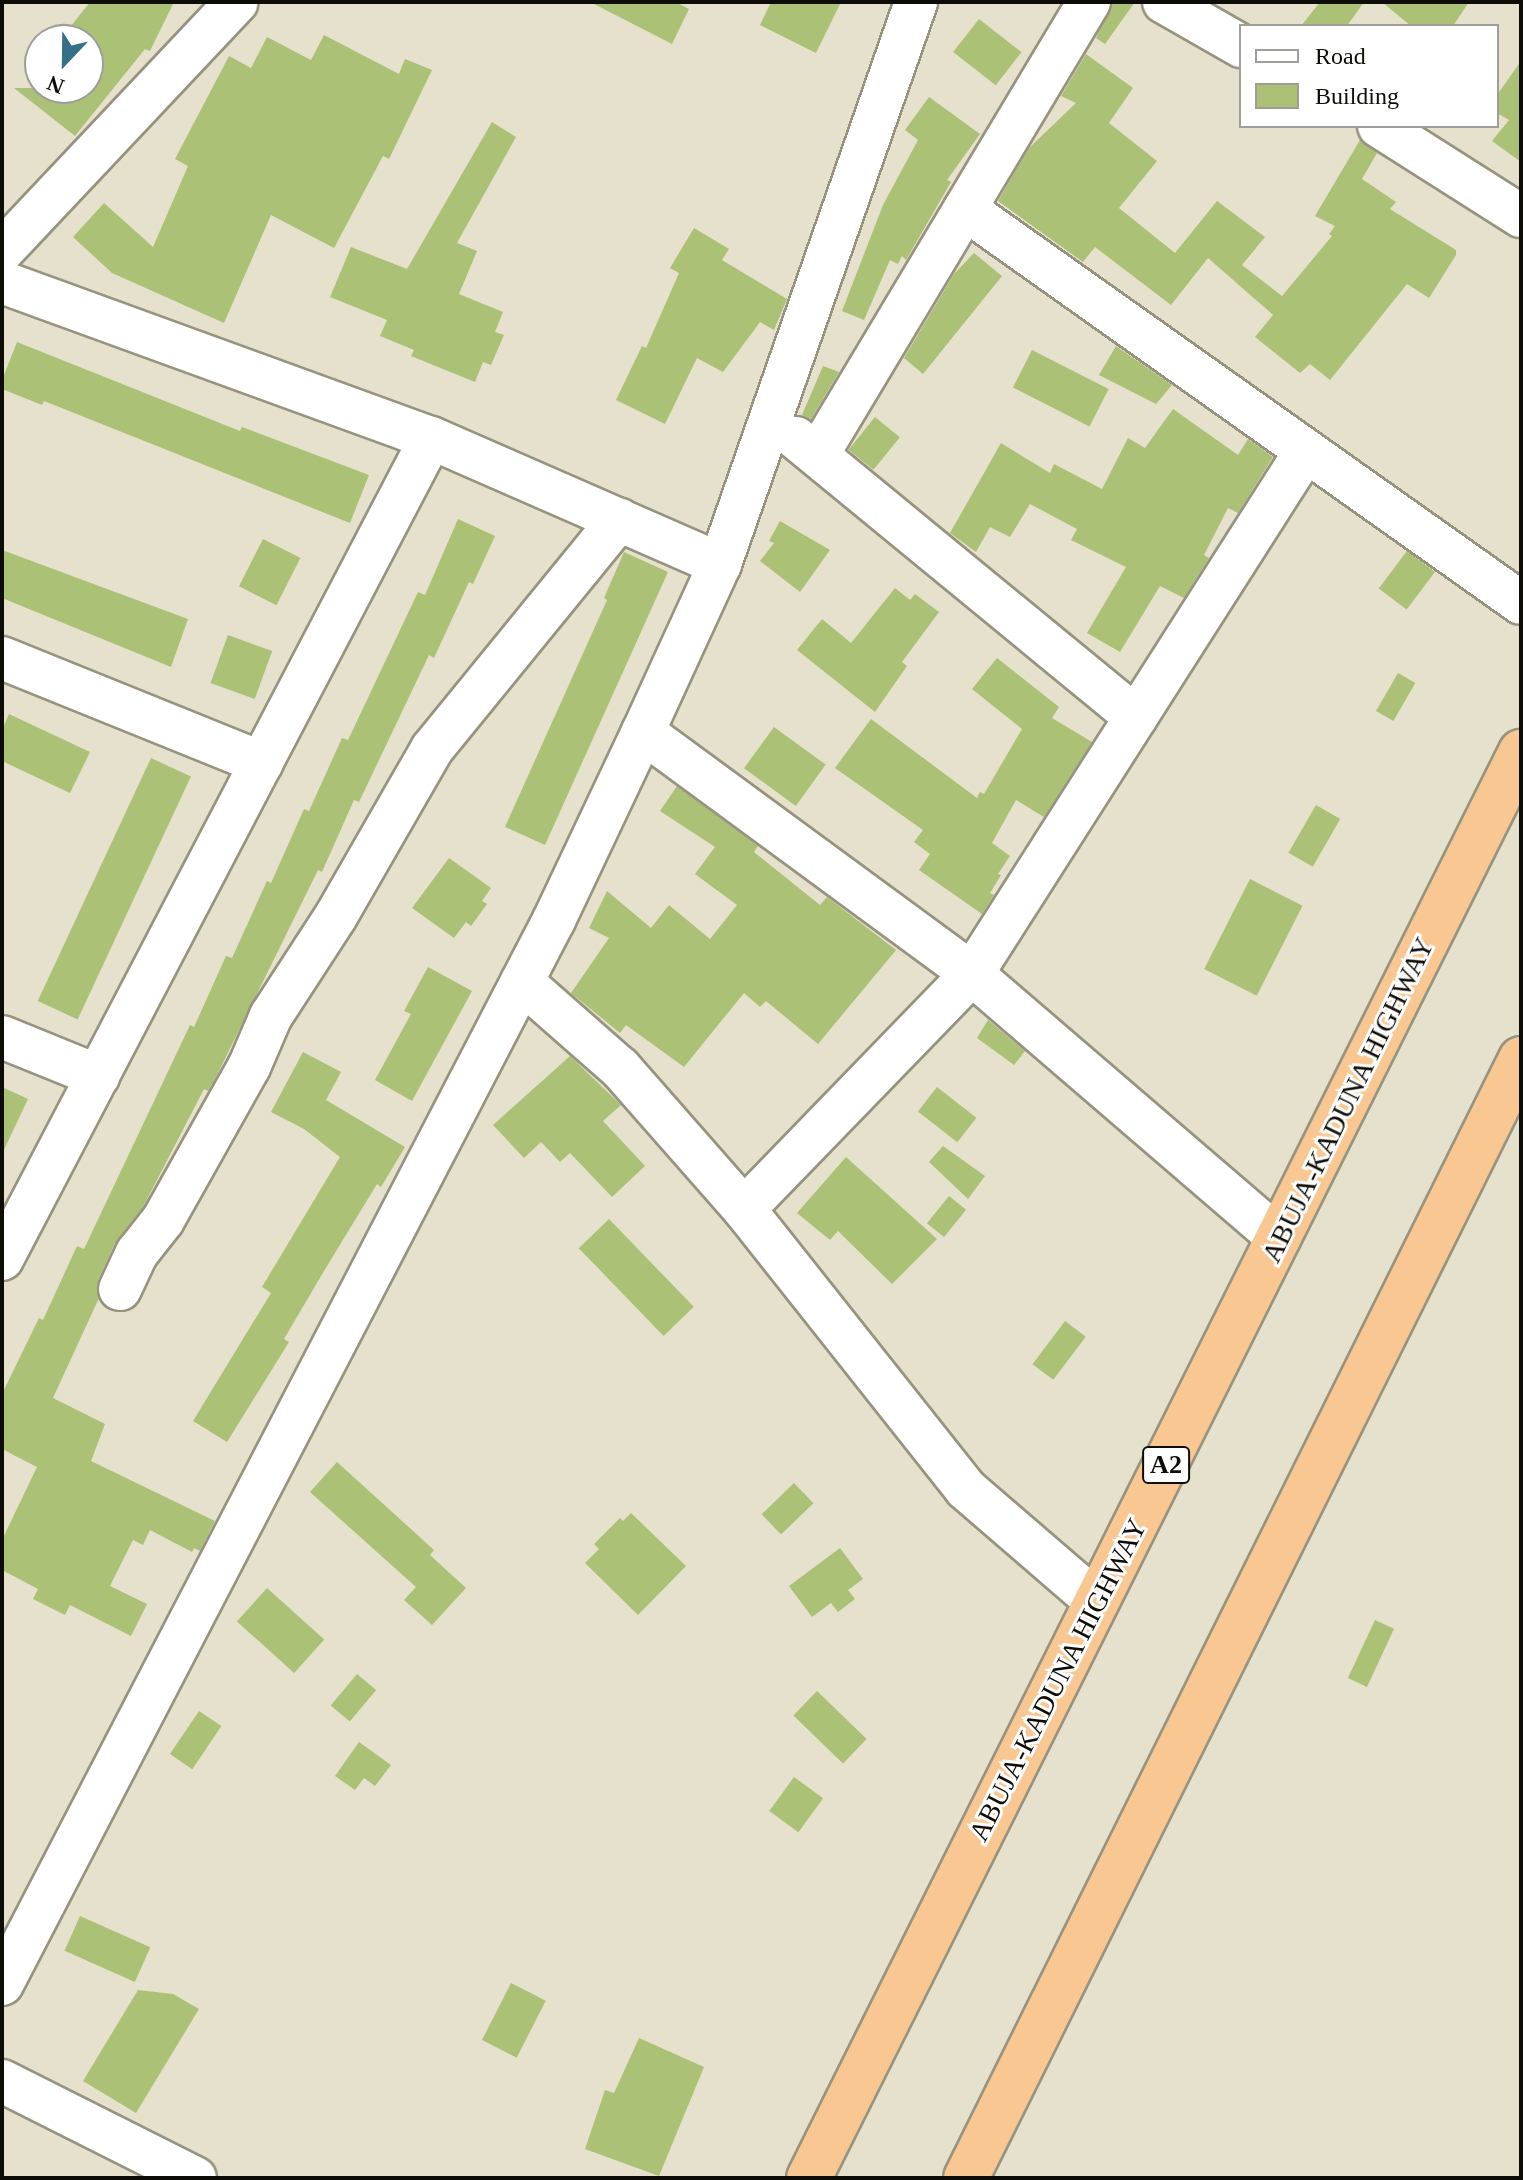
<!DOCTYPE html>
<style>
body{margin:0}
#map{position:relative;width:1523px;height:2180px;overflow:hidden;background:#e6e1cc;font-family:Georgia,serif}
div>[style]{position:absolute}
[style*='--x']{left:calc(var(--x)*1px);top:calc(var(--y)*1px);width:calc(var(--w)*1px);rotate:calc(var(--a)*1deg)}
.building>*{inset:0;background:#abc175;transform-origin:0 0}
.roads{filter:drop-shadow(2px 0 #98937f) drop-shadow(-2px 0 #98937f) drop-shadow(0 2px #98937f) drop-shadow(0 -2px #98937f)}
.minor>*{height:42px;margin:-21px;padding:0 21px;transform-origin:21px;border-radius:21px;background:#fff}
.highway>*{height:44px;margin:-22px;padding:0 22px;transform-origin:22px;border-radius:22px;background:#f9c791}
span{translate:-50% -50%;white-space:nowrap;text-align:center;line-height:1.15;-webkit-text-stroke:6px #fff;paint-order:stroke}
.shield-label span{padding:2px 6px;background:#fff;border:2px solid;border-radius:6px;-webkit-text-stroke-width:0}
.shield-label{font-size:26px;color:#0e0c06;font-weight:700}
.street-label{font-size:28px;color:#0e0c06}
.frame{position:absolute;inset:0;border:4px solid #0e0c06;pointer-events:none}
.legend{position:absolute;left:1239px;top:24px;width:260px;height:104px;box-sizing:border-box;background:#fff;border:2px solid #9f9e9b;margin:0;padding:10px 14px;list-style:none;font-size:24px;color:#0e0c06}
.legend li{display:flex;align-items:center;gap:16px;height:40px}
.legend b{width:40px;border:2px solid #9f9e9b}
.north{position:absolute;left:24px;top:24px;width:80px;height:80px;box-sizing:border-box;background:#fff;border:2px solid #9f9e9b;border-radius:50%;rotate:202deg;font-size:22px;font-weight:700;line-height:32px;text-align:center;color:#0e0c06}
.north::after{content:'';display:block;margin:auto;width:28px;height:36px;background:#366f89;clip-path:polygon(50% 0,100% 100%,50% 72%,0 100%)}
</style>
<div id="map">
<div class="building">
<div style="clip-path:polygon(90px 2px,174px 2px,150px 51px,145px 49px,75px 136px,14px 88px,88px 88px,88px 40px,60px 40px)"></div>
<div style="clip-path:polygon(590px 2px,676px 2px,689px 9px,672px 44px)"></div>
<div style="clip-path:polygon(771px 2px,841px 2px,816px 53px,760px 25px)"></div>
<div style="clip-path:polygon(1113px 2px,1135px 2px,1105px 44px,1096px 38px)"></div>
<div style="clip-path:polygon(1320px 2px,1364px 2px,1347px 26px,1301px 26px)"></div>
<div style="clip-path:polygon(1382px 2px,1469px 2px,1453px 26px,1411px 26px)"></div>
<div style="left:979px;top:19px;width:54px;height:42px;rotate:38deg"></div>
<div style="clip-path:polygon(324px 35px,399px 74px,405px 59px,432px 70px,389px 159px,383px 156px,334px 248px,271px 215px,224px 323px,112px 273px,73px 237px,104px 203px,153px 247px,188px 166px,175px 159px,229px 56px,251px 68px,267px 37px,311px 60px)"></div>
<div style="clip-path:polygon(1086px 54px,1133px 88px,1109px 123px,1157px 161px,1119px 208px,1175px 253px,1217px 201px,1265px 237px,1242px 265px,1282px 296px,1332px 236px,1329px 234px,1335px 226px,1315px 216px,1360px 140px,1377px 153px,1362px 179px,1396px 202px,1390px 209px,1456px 250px,1456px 255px,1429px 298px,1407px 284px,1330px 380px,1310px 364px,1300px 373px,1255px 337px,1273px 315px,1208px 258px,1171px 305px,1095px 247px,1083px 262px,998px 201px,1029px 148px,1076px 103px,1061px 96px)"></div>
<div style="clip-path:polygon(1521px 61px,1521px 162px,1492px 141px,1509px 120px,1497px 113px,1497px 95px)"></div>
<div style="clip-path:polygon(929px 97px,980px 134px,947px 180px,951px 182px,906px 260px,902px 256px,898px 264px,890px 260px,864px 320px,842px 311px,883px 205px,918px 140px,905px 130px)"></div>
<div style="clip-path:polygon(492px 122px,516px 137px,457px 243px,477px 251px,459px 294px,503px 312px,495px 332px,504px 335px,491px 365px,483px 362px,475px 382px,411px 356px,414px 350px,380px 336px,387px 320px,330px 297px,351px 247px,407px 269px)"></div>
<div style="clip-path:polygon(694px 228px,729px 249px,722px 260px,787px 299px,774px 330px,760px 322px,723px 372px,697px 358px,665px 424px,616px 400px,642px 346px,646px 348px,679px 273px,670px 268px)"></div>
<div style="clip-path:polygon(974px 253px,1002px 276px,923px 374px,904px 358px,954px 274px)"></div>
<div style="clip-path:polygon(17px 342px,240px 431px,242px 427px,369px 475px,350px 523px,44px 401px,42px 405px,2px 389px,2px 380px)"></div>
<div style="clip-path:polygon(1116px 346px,1172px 385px,1156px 404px,1099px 375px)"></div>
<div style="left:1032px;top:350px;width:86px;height:42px;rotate:27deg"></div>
<div style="clip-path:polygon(823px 366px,839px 372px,811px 419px,802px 415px)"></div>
<div style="clip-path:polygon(1173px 409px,1238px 455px,1248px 439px,1273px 457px,1238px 513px,1228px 508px,1204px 555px,1209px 558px,1184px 598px,1160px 586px,1120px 652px,1087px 633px,1126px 567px,1071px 540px,1077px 529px,1030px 504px,1010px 537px,990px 527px,976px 552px,950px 533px,1001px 443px,1050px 473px,1054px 464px,1102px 489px,1128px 438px,1145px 448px)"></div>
<div style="left:875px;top:417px;width:32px;height:42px;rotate:39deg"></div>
<div style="clip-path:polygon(458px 519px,495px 536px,473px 584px,469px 582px,434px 658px,429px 655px,359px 802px,354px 800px,322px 872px,318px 870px,215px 1079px,208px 1091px,204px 1089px,143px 1207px,115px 1243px,98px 1280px,99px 1298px,53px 1398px,105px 1424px,91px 1461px,215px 1521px,200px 1551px,194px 1548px,192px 1552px,150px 1530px,143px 1545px,133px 1540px,110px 1586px,147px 1604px,131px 1636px,70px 1605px,65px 1615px,33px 1599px,38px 1589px,2px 1570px,2px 1540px,37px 1467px,2px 1449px,2px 1394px,39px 1318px,43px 1320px,77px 1246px,84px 1249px,190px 1025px,194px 1027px,226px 956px,232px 958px,267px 881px,271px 883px,304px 809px,309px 811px,342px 738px,348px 740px,418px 592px,425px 595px)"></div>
<div style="clip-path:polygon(780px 521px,830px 550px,800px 592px,760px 561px,774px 543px,769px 541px)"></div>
<div style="left:263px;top:539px;width:42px;height:53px;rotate:27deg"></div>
<div style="clip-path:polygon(2px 550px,188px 619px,171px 667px,2px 598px)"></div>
<div style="left:1407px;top:551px;width:35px;height:47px;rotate:37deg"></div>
<div style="clip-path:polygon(624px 552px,668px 572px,545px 845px,505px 827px,607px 600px,604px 598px)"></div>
<div style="clip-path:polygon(895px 588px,910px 600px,915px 594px,939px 612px,902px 662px,907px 666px,875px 712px,797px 650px,822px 619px,851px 643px)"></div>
<div style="left:228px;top:635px;width:47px;height:51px;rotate:20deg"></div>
<div style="clip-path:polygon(997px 658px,1059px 707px,1052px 718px,1092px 742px,1044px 817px,1016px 800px,992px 843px,1010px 856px,998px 874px,1001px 875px,990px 893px,994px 895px,982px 914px,919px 870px,930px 854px,914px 842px,923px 830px,835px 768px,871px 719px,977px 798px,980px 792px,984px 794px,1022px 729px,972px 689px)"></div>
<div style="left:1398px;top:673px;width:20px;height:44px;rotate:30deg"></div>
<div style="clip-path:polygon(9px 714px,90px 752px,70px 793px,2px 761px,2px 730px)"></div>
<div style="left:774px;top:727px;width:64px;height:51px;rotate:36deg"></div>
<div style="left:151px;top:758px;width:44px;height:268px;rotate:25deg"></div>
<div style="clip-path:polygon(677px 786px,758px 846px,754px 852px,820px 905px,827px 897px,896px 950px,818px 1044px,766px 1001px,760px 1007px,744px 993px,684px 1067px,626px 1025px,620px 1033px,571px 993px,609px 938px,589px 928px,607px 891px,651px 928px,669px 905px,710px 939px,737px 905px,695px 874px,715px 847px,660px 811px)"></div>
<div style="left:1316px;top:805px;width:28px;height:55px;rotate:30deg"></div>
<div style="clip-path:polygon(449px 858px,491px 888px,482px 901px,487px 904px,471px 926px,466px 922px,454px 938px,412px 908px)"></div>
<div style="left:1250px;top:879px;width:59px;height:101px;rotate:27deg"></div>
<div style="clip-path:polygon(428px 967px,472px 991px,412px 1101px,375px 1080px,411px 1014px,404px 1011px)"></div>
<div style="clip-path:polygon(988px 1020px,1025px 1051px,1014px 1065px,977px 1038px)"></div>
<div style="clip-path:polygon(303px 1052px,341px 1072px,326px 1100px,405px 1147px,381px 1187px,377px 1184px,324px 1271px,284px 1339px,289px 1342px,227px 1442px,193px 1421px,271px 1293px,262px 1287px,340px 1157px,304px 1129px,271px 1112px)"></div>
<div style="clip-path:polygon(570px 1056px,621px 1105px,603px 1121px,645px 1166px,612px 1197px,570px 1153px,560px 1162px,541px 1142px,524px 1158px,493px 1125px)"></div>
<div style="clip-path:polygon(2px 1087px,28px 1099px,2px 1154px)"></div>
<div style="left:937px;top:1087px;width:50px;height:31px;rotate:38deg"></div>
<div style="clip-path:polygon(943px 1146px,985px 1176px,968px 1199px,929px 1162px)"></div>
<div style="clip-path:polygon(846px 1157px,937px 1239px,892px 1284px,838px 1231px,830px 1240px,797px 1213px)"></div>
<div style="left:949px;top:1196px;width:22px;height:35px;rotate:39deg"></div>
<div style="left:609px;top:1219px;width:122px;height:42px;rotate:46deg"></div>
<div style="left:1065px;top:1321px;width:26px;height:54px;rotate:37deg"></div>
<div style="clip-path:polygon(337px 1462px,434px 1550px,430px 1555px,466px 1588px,432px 1625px,404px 1600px,416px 1587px,310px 1492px)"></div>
<div style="left:794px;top:1483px;width:28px;height:45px;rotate:46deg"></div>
<div style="clip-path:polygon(631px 1513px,686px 1566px,638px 1615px,585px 1563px,599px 1549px,594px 1544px,620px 1518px,623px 1521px)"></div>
<div style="clip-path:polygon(840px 1548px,863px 1579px,848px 1590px,855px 1599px,838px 1612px,831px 1603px,812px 1617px,789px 1586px)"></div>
<div style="left:267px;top:1588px;width:77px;height:45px;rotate:42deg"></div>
<div style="left:1375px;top:1620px;width:21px;height:64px;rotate:25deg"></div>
<div style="left:357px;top:1674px;width:25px;height:41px;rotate:40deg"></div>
<div style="left:817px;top:1691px;width:69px;height:34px;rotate:44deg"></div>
<div style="left:199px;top:1711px;width:27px;height:52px;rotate:34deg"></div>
<div style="clip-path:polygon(359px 1742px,391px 1765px,375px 1786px,364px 1778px,355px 1790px,335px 1776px)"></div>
<div style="left:794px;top:1777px;width:36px;height:42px;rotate:36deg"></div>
<div style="left:80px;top:1916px;width:77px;height:38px;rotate:24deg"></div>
<div style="left:511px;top:1983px;width:39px;height:64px;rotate:27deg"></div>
<div style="clip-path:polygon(138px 1990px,173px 1994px,199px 2009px,136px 2113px,83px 2081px)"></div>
<div style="clip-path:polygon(639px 2038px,704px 2067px,659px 2176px,585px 2149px,605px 2090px,614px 2093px)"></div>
</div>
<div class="roads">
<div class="minor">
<div style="--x:1164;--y:2;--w:89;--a:29.7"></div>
<div style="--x:1379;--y:126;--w:168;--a:32.4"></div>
<div style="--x:965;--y:209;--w:681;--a:35.32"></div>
<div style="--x:2;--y:251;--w:342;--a:-46.7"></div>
<div style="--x:2;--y:282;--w:456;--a:20"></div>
<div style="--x:431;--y:438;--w:315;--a:23.6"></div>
<div style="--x:796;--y:438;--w:440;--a:39.4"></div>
<div style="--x:818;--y:454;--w:527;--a:-59.05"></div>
<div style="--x:2;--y:658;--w:280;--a:22"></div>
<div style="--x:643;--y:732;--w:408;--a:36.3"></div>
<div style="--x:972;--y:974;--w:405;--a:40.7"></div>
<div style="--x:522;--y:982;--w:130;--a:41.3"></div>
<div style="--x:620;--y:1068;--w:188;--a:48.7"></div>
<div style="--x:744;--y:1209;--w:357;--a:51.6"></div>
<div style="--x:966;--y:1489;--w:173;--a:40.8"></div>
<div style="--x:2;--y:1037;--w:104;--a:22.1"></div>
<div style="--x:744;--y:1209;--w:327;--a:-45.9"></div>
<div style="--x:972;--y:974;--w:619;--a:-57.46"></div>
<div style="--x:2;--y:1259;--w:926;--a:-62.41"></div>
<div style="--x:120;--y:1289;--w:40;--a:-65"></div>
<div style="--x:137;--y:1253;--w:42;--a:-51.8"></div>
<div style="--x:163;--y:1220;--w:176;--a:-60.7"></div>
<div style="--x:249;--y:1067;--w:56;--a:-66.7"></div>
<div style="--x:271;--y:1016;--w:119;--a:-57"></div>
<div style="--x:336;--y:916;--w:193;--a:-60.1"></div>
<div style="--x:432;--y:749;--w:296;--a:-50.8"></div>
<div style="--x:2;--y:1984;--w:1199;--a:-62.58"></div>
<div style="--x:554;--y:920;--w:208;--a:-64.7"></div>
<div style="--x:643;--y:732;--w:185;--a:-65.4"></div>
<div style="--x:720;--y:564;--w:595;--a:-70.77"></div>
<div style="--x:2;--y:2081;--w:216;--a:26.7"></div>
</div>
<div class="highway">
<div style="--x:809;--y:2178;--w:1594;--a:-63.47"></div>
<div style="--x:966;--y:2178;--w:1249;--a:-63.62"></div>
</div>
</div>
<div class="shield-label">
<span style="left:1166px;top:1465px">A2</span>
</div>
<div class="street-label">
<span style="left:1348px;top:1100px;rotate:-64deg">ABUJA-KADUNA HIGHWAY</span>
<span style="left:1058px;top:1680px;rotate:-63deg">ABUJA-KADUNA HIGHWAY</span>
</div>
<div class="frame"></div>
<ul class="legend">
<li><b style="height:10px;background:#fff"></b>Road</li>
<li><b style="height:22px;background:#abc175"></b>Building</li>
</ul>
<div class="north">N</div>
</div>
